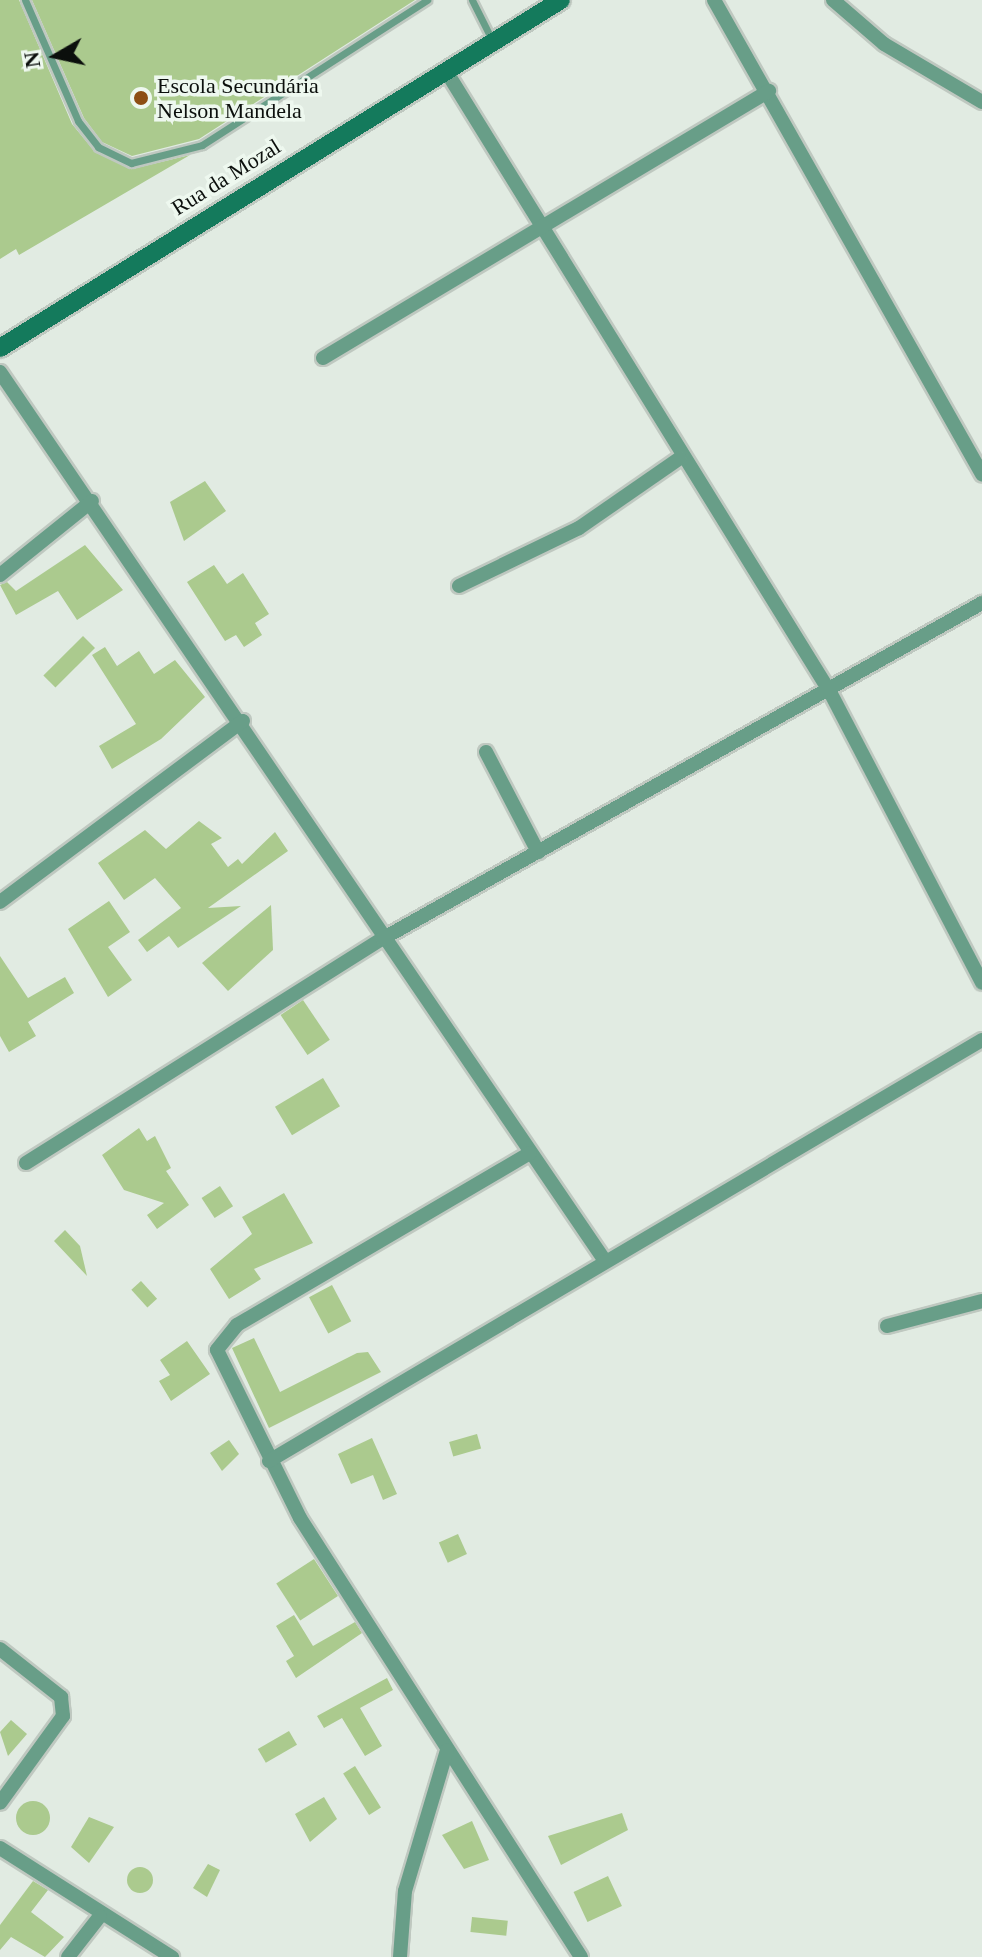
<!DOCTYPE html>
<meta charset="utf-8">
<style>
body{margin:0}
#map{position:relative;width:982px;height:1957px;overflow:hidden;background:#e1ebe2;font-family:"Times New Roman",serif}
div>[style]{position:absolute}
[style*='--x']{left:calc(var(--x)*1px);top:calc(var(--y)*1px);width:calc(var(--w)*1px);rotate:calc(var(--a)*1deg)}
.building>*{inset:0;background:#abca8e;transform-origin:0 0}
.round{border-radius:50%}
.roads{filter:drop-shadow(2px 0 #bfc8c0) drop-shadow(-2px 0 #bfc8c0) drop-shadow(0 2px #bfc8c0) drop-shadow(0 -2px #bfc8c0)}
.lane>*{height:7px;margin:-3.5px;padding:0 3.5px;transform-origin:3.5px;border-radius:3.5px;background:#689e88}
.street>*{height:14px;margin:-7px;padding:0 7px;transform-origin:7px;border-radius:7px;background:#689e88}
.secondary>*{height:18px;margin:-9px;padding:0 9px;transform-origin:9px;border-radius:9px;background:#147a5c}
.dots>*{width:22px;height:22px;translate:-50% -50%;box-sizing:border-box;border:4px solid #eef8ef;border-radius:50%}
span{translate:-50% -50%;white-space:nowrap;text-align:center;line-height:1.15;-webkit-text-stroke:7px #eef8ef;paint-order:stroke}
.poi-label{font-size:22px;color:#0b0f0c}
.left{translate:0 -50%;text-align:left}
.street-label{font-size:22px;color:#0b0f0c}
.north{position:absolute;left:16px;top:16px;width:80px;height:80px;-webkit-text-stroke:6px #eef8ef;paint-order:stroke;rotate:261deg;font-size:22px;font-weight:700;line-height:32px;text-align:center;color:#0b0f0c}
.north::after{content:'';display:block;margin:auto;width:28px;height:36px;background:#0b0f0c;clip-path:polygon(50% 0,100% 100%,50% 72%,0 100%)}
</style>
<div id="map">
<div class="building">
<div style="clip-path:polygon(0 0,19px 0,72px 124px,95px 152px,132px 169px,190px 155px,19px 255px,16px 249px,0 259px)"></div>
<div style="clip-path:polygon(32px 0,415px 0,199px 139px,132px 156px,102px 142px,84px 118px)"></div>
<div style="clip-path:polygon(205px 481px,226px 511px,184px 541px,170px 502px)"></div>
<div style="clip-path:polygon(85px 545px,123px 590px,77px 620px,58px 591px,16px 615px,0 585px,7px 582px,16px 591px)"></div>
<div style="clip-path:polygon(214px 565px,227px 584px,243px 573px,269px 614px,255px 623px,262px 635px,244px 647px,236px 635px,225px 641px,187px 582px)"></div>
<div style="left:83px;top:636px;width:17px;height:56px;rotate:45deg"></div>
<div style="clip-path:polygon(105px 647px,117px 666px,139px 651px,154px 674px,175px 660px,205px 697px,161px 739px,112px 769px,99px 746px,136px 724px,92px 655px)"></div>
<div style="clip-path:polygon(199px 821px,222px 838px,211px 844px,228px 867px,238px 859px,242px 864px,275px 832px,288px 851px,208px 908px,241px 906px,178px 948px,169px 936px,147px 952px,138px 940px,181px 908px,155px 878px,124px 900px,98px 863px,145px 830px,166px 849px)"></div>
<div style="clip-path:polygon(109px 901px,130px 932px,108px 947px,132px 980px,108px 997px,68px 929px)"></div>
<div style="clip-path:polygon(271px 905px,273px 950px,228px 991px,202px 963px)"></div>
<div style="clip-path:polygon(0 956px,28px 998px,65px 977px,74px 993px,28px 1022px,36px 1036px,9px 1052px,0 1036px)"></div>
<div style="left:303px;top:1000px;width:48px;height:27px;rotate:56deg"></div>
<div style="left:323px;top:1078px;width:33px;height:56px;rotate:59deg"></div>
<div style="clip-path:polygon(139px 1128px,147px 1141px,155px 1136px,171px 1168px,166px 1171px,189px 1205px,157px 1229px,147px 1215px,164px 1203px,124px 1190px,102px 1155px)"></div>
<div style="left:220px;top:1186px;width:24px;height:22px;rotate:57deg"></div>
<div style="clip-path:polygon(284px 1193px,313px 1243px,254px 1269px,261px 1279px,229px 1299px,210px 1269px,252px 1234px,242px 1217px)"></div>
<div style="clip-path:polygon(65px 1230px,80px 1246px,87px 1276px,54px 1241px)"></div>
<div style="left:141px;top:1281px;width:24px;height:13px;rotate:48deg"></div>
<div style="left:332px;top:1285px;width:41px;height:26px;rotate:62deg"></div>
<div style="clip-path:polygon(254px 1338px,280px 1392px,357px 1353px,368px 1352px,381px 1372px,269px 1428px,232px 1348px)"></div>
<div style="clip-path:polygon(187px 1341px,210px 1374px,171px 1401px,159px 1381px,170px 1375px,160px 1360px)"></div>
<div style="left:477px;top:1434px;width:15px;height:29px;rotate:74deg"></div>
<div style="clip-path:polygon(372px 1438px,397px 1494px,383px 1500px,373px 1475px,351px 1484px,338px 1454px)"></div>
<div style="clip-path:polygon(229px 1440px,239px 1454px,222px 1471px,210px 1453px)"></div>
<div style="left:458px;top:1534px;width:22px;height:21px;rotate:66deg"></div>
<div style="left:314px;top:1559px;width:44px;height:45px;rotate:57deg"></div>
<div style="clip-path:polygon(294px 1615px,313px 1646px,355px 1622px,362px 1633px,296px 1678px,286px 1661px,294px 1656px,276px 1626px)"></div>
<div style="clip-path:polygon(387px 1678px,393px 1690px,360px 1708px,382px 1746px,365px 1756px,342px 1718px,324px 1728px,317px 1716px)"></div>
<div style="clip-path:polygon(11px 1720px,27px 1734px,8px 1756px,0 1732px)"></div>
<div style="left:289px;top:1731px;width:16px;height:36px;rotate:60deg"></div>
<div style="left:355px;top:1766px;width:49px;height:14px;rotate:58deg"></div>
<div style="clip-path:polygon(324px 1797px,337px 1819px,310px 1842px,295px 1814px)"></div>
<div class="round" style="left:16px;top:1801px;width:34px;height:34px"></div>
<div style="clip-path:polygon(622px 1813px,628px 1830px,561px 1865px,548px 1836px)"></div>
<div style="clip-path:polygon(89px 1817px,114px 1827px,89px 1863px,71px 1847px)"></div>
<div style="clip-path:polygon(472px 1821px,489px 1860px,464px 1869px,442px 1835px)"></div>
<div style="clip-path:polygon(208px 1864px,220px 1870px,207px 1897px,193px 1888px)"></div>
<div class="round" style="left:127px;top:1867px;width:26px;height:26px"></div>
<div style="left:608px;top:1876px;width:33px;height:38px;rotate:65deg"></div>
<div style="clip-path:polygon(33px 1881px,48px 1890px,31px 1912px,64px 1937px,45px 1957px,11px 1937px,0 1950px,0 1925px)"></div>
<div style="left:472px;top:1917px;width:36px;height:15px;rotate:6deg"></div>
</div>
<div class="roads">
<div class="lane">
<div style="--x:25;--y:0;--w:132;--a:66.3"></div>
<div style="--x:78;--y:121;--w:33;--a:52"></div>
<div style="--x:98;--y:147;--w:37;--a:26"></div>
<div style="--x:131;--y:163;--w:73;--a:-14.2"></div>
<div style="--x:202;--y:145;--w:268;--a:-32.8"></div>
<div style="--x:472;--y:0;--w:45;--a:63.4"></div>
</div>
<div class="street">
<div style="--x:714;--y:0;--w:545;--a:60.52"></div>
<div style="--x:833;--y:0;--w:67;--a:40.8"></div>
<div style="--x:884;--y:44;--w:114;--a:30.6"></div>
<div style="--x:446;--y:71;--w:730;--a:58.27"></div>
<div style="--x:830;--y:692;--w:328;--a:62.4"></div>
<div style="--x:323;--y:358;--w:520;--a:-30.91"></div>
<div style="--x:0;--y:372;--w:1072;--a:55.76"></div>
<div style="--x:0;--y:575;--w:118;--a:-38.8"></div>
<div style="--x:459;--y:586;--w:133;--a:-25.8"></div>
<div style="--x:579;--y:528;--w:123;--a:-34.7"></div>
<div style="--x:486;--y:752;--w:113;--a:62.5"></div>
<div style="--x:0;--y:902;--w:303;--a:-36.7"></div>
<div style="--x:530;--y:1153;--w:340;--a:149.6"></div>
<div style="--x:237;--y:1325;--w:32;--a:129"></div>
<div style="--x:217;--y:1350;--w:187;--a:63.7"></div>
<div style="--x:300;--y:1518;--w:521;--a:57.38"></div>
<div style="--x:26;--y:1163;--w:421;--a:-32.2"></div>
<div style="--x:382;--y:939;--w:688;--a:-29.25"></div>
<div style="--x:887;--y:1326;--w:98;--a:-14.7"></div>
<div style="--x:269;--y:1461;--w:828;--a:-30.56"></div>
<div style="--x:0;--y:1649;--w:78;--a:38.2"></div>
<div style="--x:61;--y:1697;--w:19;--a:84"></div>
<div style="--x:63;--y:1716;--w:107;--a:125.9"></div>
<div style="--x:0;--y:1848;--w:204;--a:32.4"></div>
<div style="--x:68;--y:1957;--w:52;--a:-52"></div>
<div style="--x:400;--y:1957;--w:66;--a:-85.7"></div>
<div style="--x:405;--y:1891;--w:147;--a:-73.4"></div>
</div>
<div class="secondary">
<div style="--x:0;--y:348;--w:660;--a:-31.81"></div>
</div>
</div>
<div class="dots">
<div style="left:141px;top:98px;background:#8d4f14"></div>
</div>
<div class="poi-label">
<span class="left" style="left:157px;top:98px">Escola Secundária<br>Nelson Mandela</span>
</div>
<div class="street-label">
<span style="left:226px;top:177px;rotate:-32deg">Rua da Mozal</span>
</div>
<div class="north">N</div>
</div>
